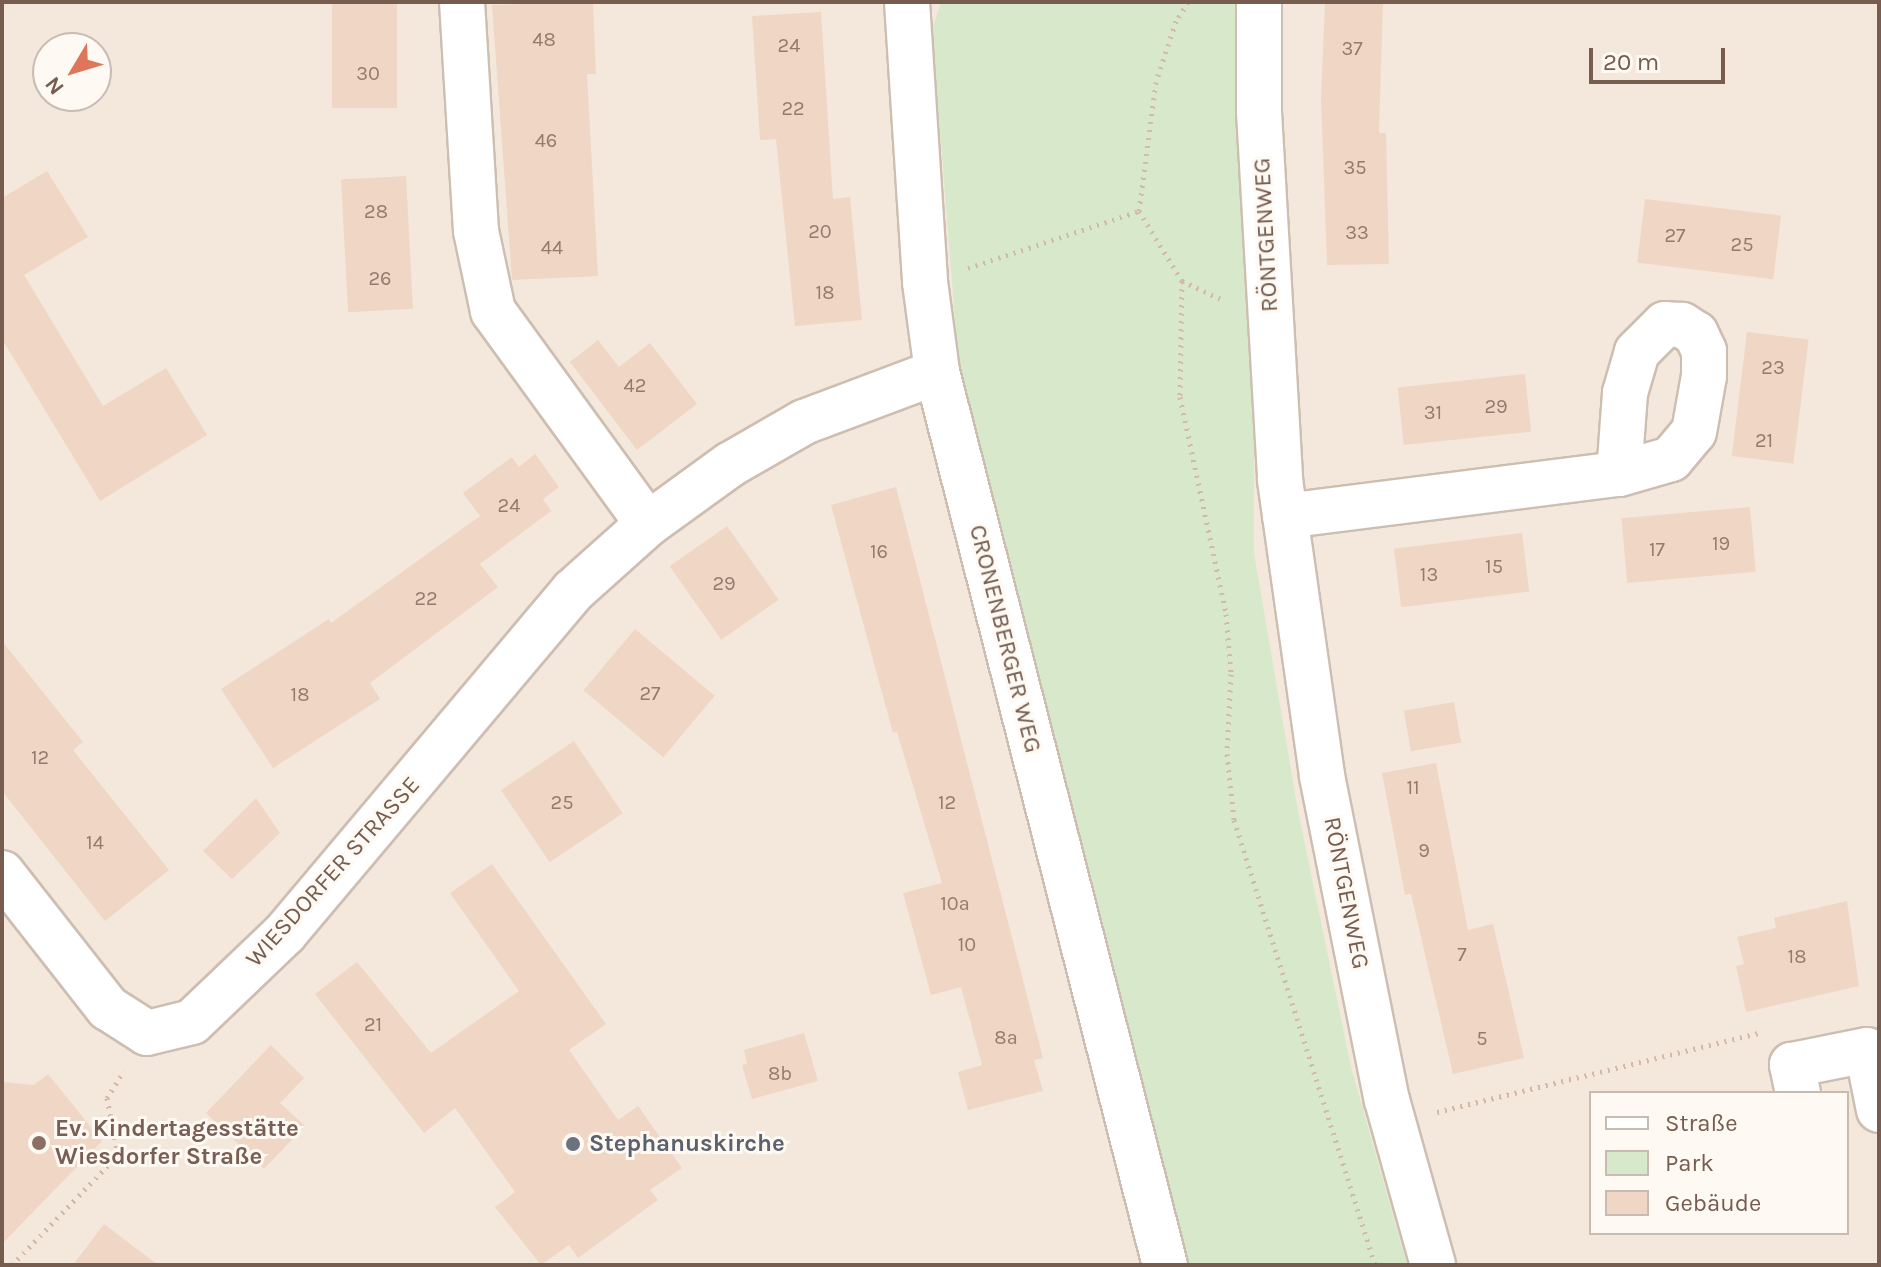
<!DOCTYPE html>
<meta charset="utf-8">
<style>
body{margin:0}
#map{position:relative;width:1881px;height:1267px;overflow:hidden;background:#fcf5ec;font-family:Karla,sans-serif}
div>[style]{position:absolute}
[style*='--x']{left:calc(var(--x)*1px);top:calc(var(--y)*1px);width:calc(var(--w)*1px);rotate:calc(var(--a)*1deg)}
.residential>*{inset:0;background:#f3e8db}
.green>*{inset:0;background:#d7e9ca}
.building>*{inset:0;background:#f0d6c5;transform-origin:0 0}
.path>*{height:5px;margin-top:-2.5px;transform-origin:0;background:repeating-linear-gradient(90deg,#d5b9a8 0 2px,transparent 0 8px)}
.roads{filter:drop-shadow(2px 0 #cebeb1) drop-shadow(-2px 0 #cebeb1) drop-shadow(0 2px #cebeb1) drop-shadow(0 -2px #cebeb1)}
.street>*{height:44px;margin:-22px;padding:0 22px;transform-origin:22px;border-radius:22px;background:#fff}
.dots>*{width:22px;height:22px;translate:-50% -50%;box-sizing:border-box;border:4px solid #fef9f3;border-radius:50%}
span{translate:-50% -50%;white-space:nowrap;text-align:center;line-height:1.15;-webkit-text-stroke:6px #fef9f3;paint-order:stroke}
.number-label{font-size:20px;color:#947b6c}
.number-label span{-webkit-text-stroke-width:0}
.street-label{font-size:24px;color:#765d4f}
.education-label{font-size:24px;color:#785e54;font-weight:700}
.left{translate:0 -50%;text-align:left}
.worship-label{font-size:24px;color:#5b616d;font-weight:700}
.frame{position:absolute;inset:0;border:4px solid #765d4f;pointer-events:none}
.legend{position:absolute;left:1589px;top:1091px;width:260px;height:144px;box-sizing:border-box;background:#fef9f3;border:2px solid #c8bbb1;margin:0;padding:10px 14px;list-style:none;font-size:24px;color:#765d4f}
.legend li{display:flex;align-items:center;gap:16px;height:40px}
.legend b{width:40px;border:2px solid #c8bbb1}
.north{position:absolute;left:32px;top:32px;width:80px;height:80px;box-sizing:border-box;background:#fef9f3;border:2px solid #c8bbb1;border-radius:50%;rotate:232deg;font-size:22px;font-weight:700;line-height:32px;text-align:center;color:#765d4f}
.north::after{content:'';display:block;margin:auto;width:28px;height:36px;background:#dd765a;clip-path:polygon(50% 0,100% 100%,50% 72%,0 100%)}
.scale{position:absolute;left:1589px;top:48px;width:136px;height:36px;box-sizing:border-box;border:4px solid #765d4f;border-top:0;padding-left:10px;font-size:24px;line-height:28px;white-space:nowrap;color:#765d4f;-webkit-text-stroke:6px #fef9f3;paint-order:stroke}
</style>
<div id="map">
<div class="residential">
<div style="clip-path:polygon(evenodd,2px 2px,1879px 2px,1879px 1265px,2px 1265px,2px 2px,48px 48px,96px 48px,96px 96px,48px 96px,48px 48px,2px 2px,1591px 1093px,1847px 1093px,1847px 1233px,1591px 1233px,1591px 1093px)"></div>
</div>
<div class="green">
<div style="clip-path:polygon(941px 2px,1242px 2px,1237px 8px,1241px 182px,1247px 189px,1249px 222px,1243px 232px,1254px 431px,1254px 553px,1298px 811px,1351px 1067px,1407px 1265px,1187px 1265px,959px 370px,932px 30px)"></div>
</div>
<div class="building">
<div style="left:332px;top:2px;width:65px;height:106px"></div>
<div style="clip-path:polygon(593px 2px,596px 74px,587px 74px,598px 276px,512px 280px,492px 5px)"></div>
<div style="clip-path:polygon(1325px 2px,1383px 2px,1379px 133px,1386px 133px,1389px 264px,1327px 265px,1321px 97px)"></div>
<div style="clip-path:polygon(821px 12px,833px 199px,850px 197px,862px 320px,795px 326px,776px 139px,760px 140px,752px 16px)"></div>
<div style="clip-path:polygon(47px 171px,88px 237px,24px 275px,103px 406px,166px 368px,207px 435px,100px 501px,2px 339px,2px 198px)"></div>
<div style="left:406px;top:176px;width:133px;height:65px;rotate:87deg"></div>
<div style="left:1645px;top:199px;width:137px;height:64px;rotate:7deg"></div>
<div style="left:1747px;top:332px;width:62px;height:125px;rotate:7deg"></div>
<div style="clip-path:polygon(598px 340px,619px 367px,650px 343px,697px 404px,637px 450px,570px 362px)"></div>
<div style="left:1525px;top:374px;width:58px;height:128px;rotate:84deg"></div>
<div style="clip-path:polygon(535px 454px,559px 487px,543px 499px,551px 511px,480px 564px,498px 587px,370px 683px,380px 699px,273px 768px,221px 689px,329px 619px,331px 623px,480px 516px,463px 493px,512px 457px,519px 467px)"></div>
<div style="clip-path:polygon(896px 487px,1043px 1058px,1034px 1060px,1043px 1091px,968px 1110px,958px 1072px,982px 1065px,961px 987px,931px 995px,903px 893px,942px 883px,897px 732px,893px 733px,831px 505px)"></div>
<div style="left:1750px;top:507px;width:65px;height:129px;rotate:85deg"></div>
<div style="left:727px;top:526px;width:90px;height:70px;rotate:55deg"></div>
<div style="left:1522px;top:533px;width:59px;height:129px;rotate:83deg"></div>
<div style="left:635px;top:629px;width:104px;height:80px;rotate:40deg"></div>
<div style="clip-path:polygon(2px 641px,83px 742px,73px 750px,169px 870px,105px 921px,2px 791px)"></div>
<div style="left:1454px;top:702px;width:41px;height:51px;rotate:80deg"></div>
<div style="left:574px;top:741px;width:87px;height:88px;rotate:56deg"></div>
<div style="clip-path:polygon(1436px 763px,1468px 930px,1493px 924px,1524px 1058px,1453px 1074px,1411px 894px,1405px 895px,1382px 773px)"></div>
<div style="clip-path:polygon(256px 798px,280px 833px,232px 879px,203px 851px)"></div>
<div style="clip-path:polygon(492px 864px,606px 1024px,569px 1050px,618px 1120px,638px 1106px,682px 1168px,650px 1190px,658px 1200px,578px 1258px,569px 1245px,541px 1265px,495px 1207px,515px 1192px,455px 1108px,424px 1133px,315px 994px,357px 962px,431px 1053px,519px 991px,450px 893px)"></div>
<div style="clip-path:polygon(1847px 901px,1859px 986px,1746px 1012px,1736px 966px,1744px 964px,1737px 937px,1776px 928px,1774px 918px)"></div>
<div style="clip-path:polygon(804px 1033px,818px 1081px,752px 1099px,742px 1065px,747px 1064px,744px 1050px)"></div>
<div style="clip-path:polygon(271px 1045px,304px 1078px,280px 1103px,305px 1126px,264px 1169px,206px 1113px)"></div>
<div style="clip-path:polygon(48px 1074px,102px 1141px,2px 1244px,2px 1082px,34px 1085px)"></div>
<div style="clip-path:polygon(104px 1224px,158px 1265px,73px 1265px)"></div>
</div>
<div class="path">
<div style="--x:1188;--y:2;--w:22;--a:122"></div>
<div style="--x:1176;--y:21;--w:64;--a:108.2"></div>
<div style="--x:1156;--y:82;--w:130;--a:97.5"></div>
<div style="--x:1139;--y:211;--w:82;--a:58.4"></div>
<div style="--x:1182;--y:281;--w:116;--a:91"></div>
<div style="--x:1180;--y:397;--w:222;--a:78"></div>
<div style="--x:1226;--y:614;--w:60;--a:85.2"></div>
<div style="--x:1231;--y:674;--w:80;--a:92.9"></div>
<div style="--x:1227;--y:754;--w:66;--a:83.9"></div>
<div style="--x:1234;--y:820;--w:467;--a:72.4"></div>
<div style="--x:968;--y:268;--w:180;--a:-18.4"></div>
<div style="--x:1182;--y:281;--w:47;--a:24.9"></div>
<div style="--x:1437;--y:1112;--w:331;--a:-13.8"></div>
<div style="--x:12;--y:1265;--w:153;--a:-46.1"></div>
<div style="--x:118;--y:1155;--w:58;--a:-100.9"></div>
<div style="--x:107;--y:1098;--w:32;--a:-58"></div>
</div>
<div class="roads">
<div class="street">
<div style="--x:462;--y:2;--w:229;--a:86.5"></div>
<div style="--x:476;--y:231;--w:82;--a:78"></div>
<div style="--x:493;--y:311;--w:263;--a:54"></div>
<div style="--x:907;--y:2;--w:281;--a:86.3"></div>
<div style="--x:925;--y:282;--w:91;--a:82.4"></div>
<div style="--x:937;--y:372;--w:922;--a:75.68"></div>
<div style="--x:1259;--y:2;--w:110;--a:90"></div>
<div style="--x:1259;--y:112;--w:369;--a:86.7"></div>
<div style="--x:1280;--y:480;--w:299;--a:81.9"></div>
<div style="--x:1322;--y:776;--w:330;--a:78.7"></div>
<div style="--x:1387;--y:1100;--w:171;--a:74.4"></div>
<div style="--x:1285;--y:516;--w:337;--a:-7.2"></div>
<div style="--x:1619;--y:474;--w:54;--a:-16.1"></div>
<div style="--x:1671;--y:459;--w:35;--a:-50"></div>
<div style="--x:1694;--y:432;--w:57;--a:-79.9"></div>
<div style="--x:1704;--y:376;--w:25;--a:-90"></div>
<div style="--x:1704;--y:351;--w:19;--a:-115"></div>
<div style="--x:1696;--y:334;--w:17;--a:-147"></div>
<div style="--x:1682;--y:325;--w:17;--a:-177"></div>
<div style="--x:1665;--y:324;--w:40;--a:135"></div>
<div style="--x:1637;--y:352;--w:43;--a:106.3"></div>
<div style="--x:1625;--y:393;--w:81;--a:94.2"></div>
<div style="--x:2;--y:873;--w:172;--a:51.9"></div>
<div style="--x:108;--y:1008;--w:46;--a:32.7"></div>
<div style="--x:147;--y:1033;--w:46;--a:-13.7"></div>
<div style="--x:192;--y:1022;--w:129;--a:-43.7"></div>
<div style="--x:285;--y:933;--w:447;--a:-49.9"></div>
<div style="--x:573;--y:591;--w:101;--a:-41.8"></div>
<div style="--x:648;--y:524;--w:102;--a:-35.9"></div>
<div style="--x:731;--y:464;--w:84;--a:-29.9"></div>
<div style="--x:804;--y:422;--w:142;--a:-20.6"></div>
<div style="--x:1798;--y:1093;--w:29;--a:-102"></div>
<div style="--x:1792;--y:1065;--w:76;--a:-11.3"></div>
<div style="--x:1867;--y:1050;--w:61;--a:78.7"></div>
</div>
</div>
<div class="dots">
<div style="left:39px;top:1143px;background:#8d6e63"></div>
<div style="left:573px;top:1144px;background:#6b7280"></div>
</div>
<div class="number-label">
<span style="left:544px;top:39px">48</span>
<span style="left:789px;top:45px">24</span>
<span style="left:1352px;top:48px">37</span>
<span style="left:368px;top:73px">30</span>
<span style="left:793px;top:108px">22</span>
<span style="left:546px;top:140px">46</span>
<span style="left:1355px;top:167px">35</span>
<span style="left:376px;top:211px">28</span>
<span style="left:820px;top:231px">20</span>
<span style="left:1357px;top:232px">33</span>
<span style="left:1675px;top:235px">27</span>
<span style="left:1742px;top:244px">25</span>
<span style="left:552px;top:247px">44</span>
<span style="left:380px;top:278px">26</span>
<span style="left:825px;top:292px">18</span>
<span style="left:1773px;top:367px">23</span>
<span style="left:635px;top:385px">42</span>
<span style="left:1496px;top:406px">29</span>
<span style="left:1433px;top:412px">31</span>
<span style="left:1764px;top:440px">21</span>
<span style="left:509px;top:505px">24</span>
<span style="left:1721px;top:543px">19</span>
<span style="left:1657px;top:549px">17</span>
<span style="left:879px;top:551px">16</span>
<span style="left:1494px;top:566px">15</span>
<span style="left:1429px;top:574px">13</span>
<span style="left:724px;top:583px">29</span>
<span style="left:426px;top:598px">22</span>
<span style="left:650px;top:693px">27</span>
<span style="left:300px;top:694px">18</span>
<span style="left:40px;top:757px">12</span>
<span style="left:1413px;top:787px">11</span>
<span style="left:562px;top:802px">25</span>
<span style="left:947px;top:802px">12</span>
<span style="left:95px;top:842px">14</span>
<span style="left:1424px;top:850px">9</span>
<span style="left:955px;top:903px">10a</span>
<span style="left:967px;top:944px">10</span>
<span style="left:1462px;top:954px">7</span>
<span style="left:1797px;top:956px">18</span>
<span style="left:373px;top:1024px">21</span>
<span style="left:1006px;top:1037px">8a</span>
<span style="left:1482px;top:1038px">5</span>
<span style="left:780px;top:1073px">8b</span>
</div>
<div class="street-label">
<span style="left:1266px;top:235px;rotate:-93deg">RÖNTGENWEG</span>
<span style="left:1005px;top:639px;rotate:76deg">CRONENBERGER WEG</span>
<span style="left:333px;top:872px;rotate:-48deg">WIESDORFER STRASSE</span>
<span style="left:1346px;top:893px;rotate:79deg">RÖNTGENWEG</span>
</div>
<div class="education-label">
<span class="left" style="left:55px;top:1143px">Ev. Kindertagesstätte<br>Wiesdorfer Straße</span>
</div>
<div class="worship-label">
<span class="left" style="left:589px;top:1144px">Stephanuskirche</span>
</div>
<div class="frame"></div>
<ul class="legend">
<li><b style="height:10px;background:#fff"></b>Straße</li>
<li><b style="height:22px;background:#d7e9ca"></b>Park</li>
<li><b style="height:22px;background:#f0d6c5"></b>Gebäude</li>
</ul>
<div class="north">N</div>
<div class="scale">20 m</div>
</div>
